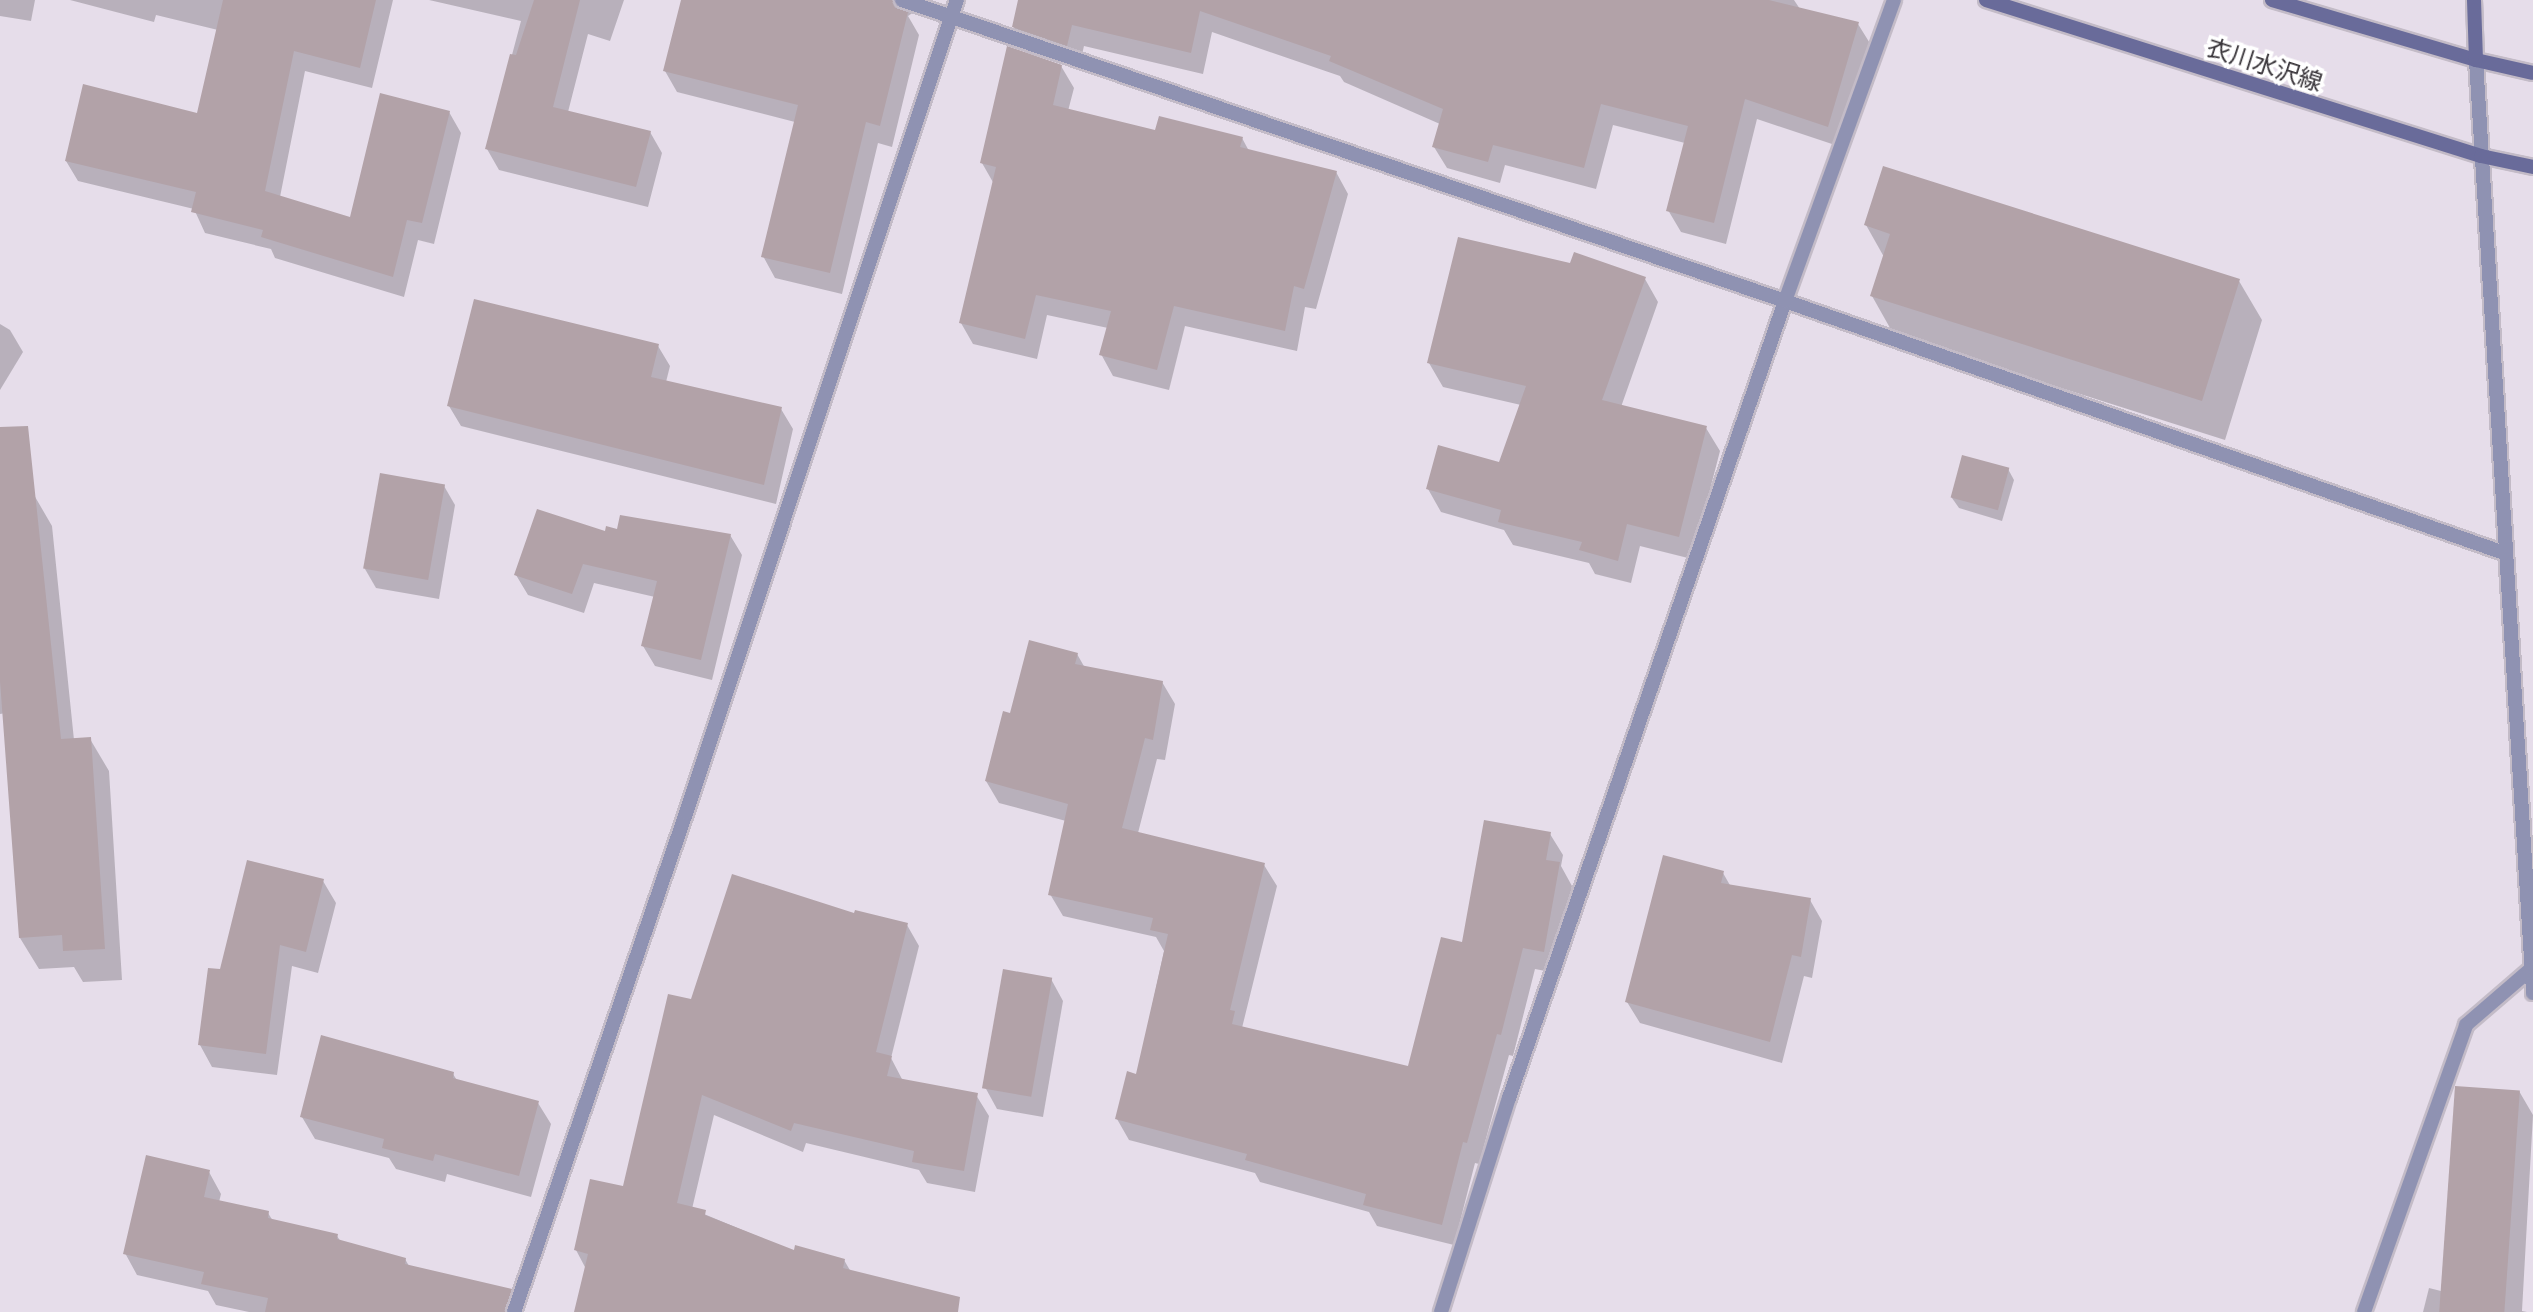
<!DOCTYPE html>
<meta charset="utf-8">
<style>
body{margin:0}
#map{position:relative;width:2533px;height:1312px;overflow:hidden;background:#e6ddea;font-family:"Open Sans","Noto Sans JP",sans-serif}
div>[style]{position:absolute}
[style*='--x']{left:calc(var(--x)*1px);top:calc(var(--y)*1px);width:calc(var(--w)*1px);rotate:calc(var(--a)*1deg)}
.shadow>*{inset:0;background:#0003}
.building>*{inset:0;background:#b2a2a8;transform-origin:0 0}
.roads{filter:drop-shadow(2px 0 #c3bbc7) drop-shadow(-2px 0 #c3bbc7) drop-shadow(0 2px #c3bbc7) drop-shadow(0 -2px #c3bbc7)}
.street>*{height:14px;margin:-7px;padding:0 7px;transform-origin:7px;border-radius:7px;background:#8f92b2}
.secondary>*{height:14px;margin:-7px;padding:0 7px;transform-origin:7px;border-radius:7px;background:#696b9a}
span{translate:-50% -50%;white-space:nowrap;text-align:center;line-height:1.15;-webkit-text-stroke:7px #fff;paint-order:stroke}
.street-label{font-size:24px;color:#383439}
</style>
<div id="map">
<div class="shadow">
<div style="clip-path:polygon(0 0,35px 0,31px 21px,0 16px)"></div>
<div style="clip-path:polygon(70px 0,393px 0,372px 88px,305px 71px,280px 197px,351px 219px,449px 112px,461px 133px,434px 244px,418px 240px,404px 297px,275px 258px,271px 249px,205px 233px,194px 209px,78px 181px,66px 161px,198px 115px,218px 30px,156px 15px,154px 22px)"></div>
<div style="clip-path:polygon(429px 0,624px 0,610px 41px,588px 34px,568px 112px,650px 132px,662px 153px,648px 207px,499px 170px,487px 149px,521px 21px)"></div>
<div style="clip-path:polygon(683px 0,928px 0,925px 14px,914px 12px,908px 16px,919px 35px,892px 147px,878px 143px,842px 294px,775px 278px,763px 256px,795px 122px,677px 92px,665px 71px)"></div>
<div style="clip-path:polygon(1020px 0,1794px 0,1800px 9px,1858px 24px,1871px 45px,1841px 147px,1757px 119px,1726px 244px,1681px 232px,1668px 210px,1685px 143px,1613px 125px,1596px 189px,1505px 165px,1500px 183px,1447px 168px,1434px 147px,1440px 124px,1344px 82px,1340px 76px,1212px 32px,1203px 74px,1084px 46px,1079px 67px,1026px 49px,1014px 27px)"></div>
<div style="clip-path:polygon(1061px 66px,1074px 88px,1068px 111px,1157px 132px,1242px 138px,1249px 151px,1336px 172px,1348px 194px,1316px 309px,1305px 307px,1297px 351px,1185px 326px,1169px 390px,1113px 376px,1101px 354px,1108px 328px,1047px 315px,1037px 359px,973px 344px,961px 323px,994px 184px,982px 163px)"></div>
<div style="clip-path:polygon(1866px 225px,2239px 281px,2262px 320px,2225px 440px,1894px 335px,1872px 296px,1884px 257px)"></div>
<div style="clip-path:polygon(1571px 265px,1645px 279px,1658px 302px,1621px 407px,1706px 428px,1720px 451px,1692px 559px,1640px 546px,1631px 583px,1595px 574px,1589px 563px,1513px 545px,1504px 530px,1441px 512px,1428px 489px,1500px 464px,1521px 405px,1443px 387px,1429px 363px)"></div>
<div style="clip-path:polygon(0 324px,10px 330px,23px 352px,0 390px)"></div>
<div style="clip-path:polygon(658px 346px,670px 366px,666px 382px,781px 409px,793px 429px,776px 504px,461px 426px,449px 406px)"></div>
<div style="clip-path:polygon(2008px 469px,2014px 480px,2002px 521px,1959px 508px,1952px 498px)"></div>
<div style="clip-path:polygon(444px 486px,455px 505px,439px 599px,376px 588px,365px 569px)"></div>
<div style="clip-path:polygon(34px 495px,52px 526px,74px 740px,90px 739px,109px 771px,122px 980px,83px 982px,74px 967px,39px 969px,20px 938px,6px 713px,0 714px,0 499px)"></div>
<div style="clip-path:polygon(618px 531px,730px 535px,742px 555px,712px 680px,655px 666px,643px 646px,655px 597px,594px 583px,584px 613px,528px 595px,516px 575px)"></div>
<div style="clip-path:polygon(1077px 654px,1085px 668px,1162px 682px,1175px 704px,1165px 760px,1157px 759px,1138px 833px,1264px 865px,1277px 886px,1242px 1028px,1410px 1068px,1463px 944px,1550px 834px,1563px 855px,1561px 866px,1572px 886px,1556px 973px,1535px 969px,1513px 1056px,1509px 1055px,1479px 1164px,1475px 1163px,1454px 1245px,1377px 1226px,1369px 1212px,1260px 1182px,1255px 1173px,1129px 1140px,1117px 1119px,1137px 1076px,1164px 951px,1156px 937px,1063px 916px,1050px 894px,1066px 821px,999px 803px,986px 781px,1011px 715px)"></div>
<div style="clip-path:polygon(1723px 873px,1731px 887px,1810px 900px,1822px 921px,1812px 978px,1804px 976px,1782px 1063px,1640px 1023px,1627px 1002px)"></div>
<div style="clip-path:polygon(323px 881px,336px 903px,318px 973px,292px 966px,277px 1075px,212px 1067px,200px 1045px,221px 971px)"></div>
<div style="clip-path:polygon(855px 915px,907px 925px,919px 946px,891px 1058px,903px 1081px,976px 1095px,989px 1116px,975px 1192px,927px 1183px,919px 1170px,806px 1143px,803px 1152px,714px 1115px,692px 1209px,795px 1252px,844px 1260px,851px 1272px,912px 1312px,575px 1312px,586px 1269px,576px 1250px,624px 1188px,692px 1001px)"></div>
<div style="clip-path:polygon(1051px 979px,1063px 1001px,1043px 1117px,997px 1109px,985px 1087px)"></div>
<div style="clip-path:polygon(453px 1074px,458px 1082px,538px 1103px,551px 1124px,531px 1197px,447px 1174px,445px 1182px,396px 1169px,389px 1158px,315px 1139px,302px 1117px)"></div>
<div style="clip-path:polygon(2519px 1091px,2533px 1115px,2522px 1311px,2527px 1312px,2423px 1312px,2429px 1288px,2441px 1291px)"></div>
<div style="clip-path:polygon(209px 1172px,221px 1194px,219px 1202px,268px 1213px,273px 1221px,337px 1236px,341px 1242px,405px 1259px,409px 1266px,481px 1312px,249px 1312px,216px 1305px,208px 1291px,137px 1275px,125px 1253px)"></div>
</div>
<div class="building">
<div style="clip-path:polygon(223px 0,376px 0,360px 68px,294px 51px,265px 191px,350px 217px,380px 93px,450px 111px,422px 223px,407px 220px,393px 277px,261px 237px,263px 230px,191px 212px,196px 192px,65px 161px,83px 84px,197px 113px)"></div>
<div style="clip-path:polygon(534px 0,580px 0,553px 107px,651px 131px,636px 187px,485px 149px,510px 54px,516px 55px)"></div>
<div style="clip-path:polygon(681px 0,893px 0,895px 7px,908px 12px,880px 126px,866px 122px,830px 273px,761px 257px,798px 105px,663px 71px)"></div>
<div style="clip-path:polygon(1018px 0,1769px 0,1859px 22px,1828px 127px,1745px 99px,1714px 223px,1666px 211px,1688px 126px,1601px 104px,1584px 168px,1493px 145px,1488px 162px,1432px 147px,1443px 109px,1329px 61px,1331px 56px,1200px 11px,1191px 53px,1072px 25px,1067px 46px,1012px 27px)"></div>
<div style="clip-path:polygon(1007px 46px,1062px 65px,1053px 105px,1155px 130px,1159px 116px,1243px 137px,1240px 147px,1337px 171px,1304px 289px,1294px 286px,1285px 331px,1174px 306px,1157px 370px,1099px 355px,1111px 311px,1036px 295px,1025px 339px,959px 323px,996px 167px,980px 163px)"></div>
<div style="clip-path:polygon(1883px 166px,2240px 279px,2202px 401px,1870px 296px,1890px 234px,1864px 225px)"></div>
<div style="clip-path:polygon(1458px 237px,1570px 263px,1574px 252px,1646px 277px,1602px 400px,1707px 426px,1679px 537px,1627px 524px,1618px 561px,1579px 550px,1582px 542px,1498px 522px,1501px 510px,1426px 489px,1438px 445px,1499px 462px,1526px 386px,1427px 363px)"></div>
<div style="clip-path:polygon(474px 299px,659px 344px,651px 377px,782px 407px,764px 485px,447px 406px)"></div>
<div style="clip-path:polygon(28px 426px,61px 739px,91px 737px,105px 949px,63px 951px,62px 935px,19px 938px,0 681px,0 427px)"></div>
<div style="left:1962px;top:455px;width:49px;height:44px;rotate:15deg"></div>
<div style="left:380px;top:473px;width:66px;height:97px;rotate:10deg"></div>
<div style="clip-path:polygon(537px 509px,605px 531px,606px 526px,617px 529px,620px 515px,731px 534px,701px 660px,641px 646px,657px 581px,583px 564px,572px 594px,514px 575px)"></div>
<div style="clip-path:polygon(1029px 640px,1078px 653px,1075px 664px,1163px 681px,1153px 740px,1145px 738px,1122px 828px,1265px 863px,1230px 1010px,1235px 1011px,1232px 1024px,1408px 1066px,1441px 937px,1462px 942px,1484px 820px,1551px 832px,1546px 860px,1560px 862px,1544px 952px,1523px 948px,1501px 1035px,1497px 1034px,1467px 1143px,1463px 1142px,1442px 1225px,1363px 1205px,1366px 1194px,1245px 1160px,1247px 1154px,1115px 1119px,1127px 1071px,1136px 1074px,1168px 934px,1150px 930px,1153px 918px,1048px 895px,1068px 804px,985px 781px,1003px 711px,1010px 713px)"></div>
<div style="clip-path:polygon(1663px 855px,1724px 871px,1721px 883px,1811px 898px,1801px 957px,1792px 955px,1770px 1042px,1625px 1002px)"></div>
<div style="clip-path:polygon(247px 860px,324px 879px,306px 952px,280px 945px,266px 1054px,198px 1045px,208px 968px,220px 969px)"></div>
<div style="clip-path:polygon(732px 874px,854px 913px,855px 910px,908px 923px,876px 1052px,892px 1056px,887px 1076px,978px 1093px,964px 1171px,912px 1162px,914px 1151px,794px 1123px,791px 1131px,702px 1095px,677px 1203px,706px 1210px,705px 1215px,794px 1250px,795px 1245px,845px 1259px,843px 1268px,960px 1297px,958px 1312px,574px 1312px,588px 1254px,574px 1250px,590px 1179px,623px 1186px,668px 994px,691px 999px)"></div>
<div style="left:1003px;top:969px;width:50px;height:121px;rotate:10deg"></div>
<div style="clip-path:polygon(321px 1035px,454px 1072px,453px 1078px,539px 1101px,519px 1176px,435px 1154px,433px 1161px,382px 1148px,384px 1139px,300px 1117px)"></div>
<div style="left:2455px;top:1086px;width:65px;height:227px;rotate:4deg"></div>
<div style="clip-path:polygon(146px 1155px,210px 1170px,204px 1197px,269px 1211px,268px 1218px,338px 1234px,337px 1239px,406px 1258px,405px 1264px,512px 1289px,505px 1312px,265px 1312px,268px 1298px,201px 1284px,204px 1272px,123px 1254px)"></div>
</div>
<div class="roads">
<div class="street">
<div style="--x:902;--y:0;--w:933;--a:18.82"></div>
<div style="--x:1785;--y:301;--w:762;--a:19.31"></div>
<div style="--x:2476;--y:60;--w:935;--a:86.5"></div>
<div style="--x:514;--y:1312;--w:528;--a:-70.98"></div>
<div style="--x:686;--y:813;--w:857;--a:-71.57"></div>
<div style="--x:1441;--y:1312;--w:225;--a:-72.4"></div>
<div style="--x:1509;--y:1098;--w:843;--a:-70.9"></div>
<div style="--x:1785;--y:301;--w:320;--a:-70.1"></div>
<div style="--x:2364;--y:1312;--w:305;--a:-70.4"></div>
<div style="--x:2466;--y:1025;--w:87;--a:-40.8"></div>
</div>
<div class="secondary">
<div style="--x:1986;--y:0;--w:519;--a:17.49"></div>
<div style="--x:2481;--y:156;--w:53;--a:11.9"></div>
<div style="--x:2272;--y:0;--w:213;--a:16.4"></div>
<div style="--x:2476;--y:60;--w:58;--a:12.8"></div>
<div style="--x:2474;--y:0;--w:60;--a:88.1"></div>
</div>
</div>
<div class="street-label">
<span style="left:2265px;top:64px;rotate:18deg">衣川水沢線</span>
</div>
</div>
